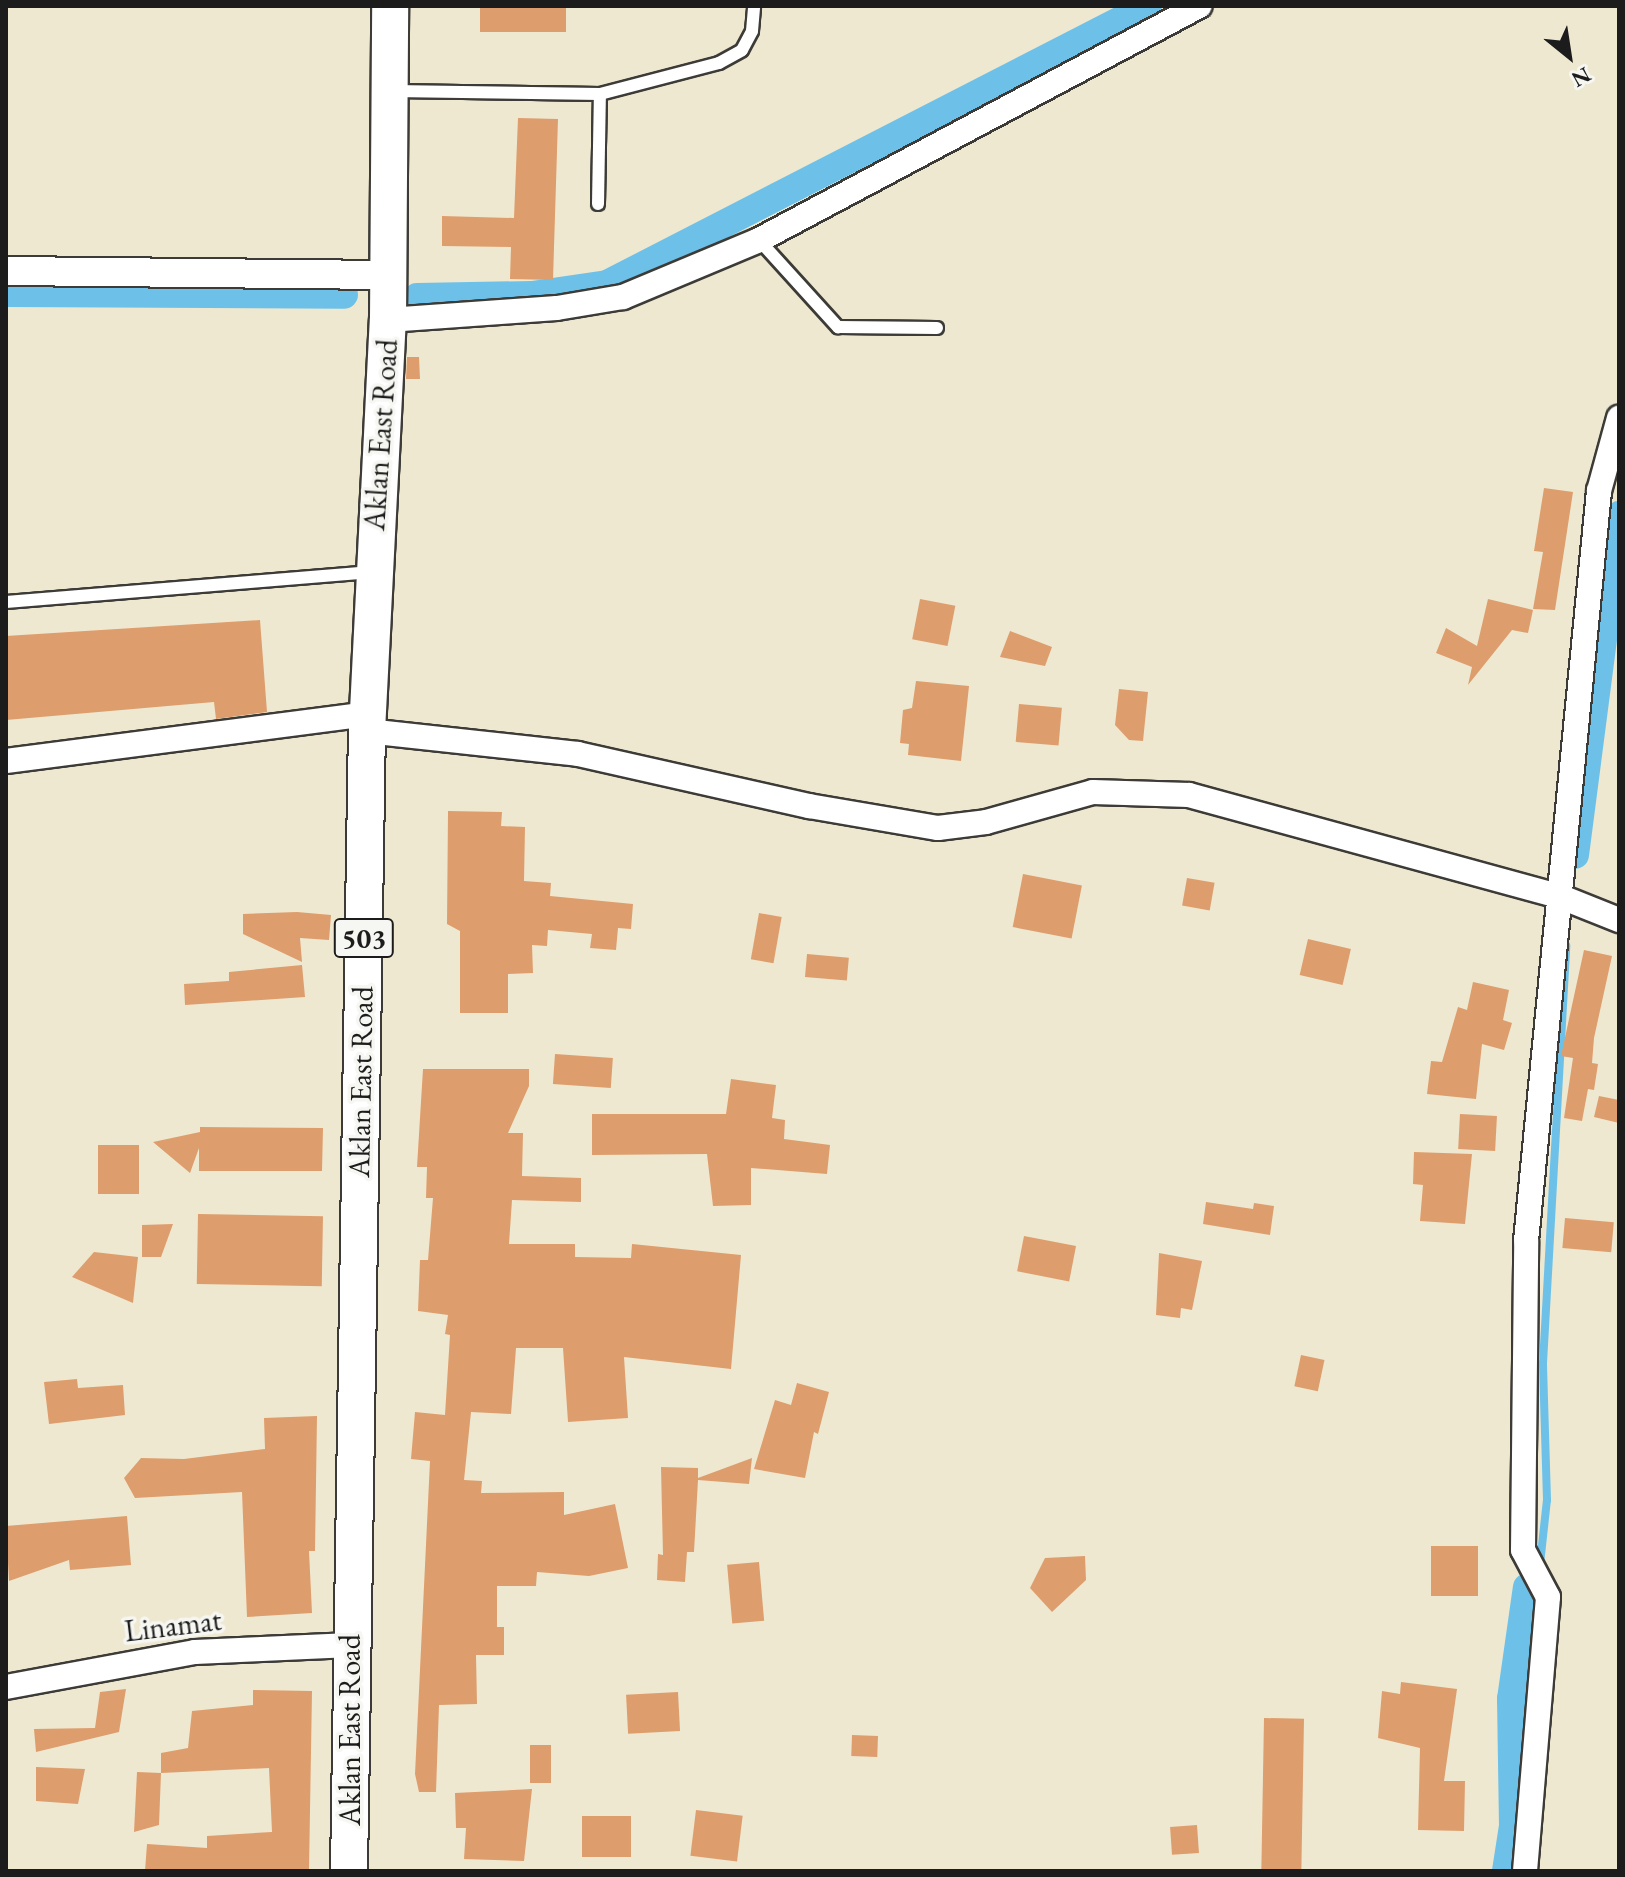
<!DOCTYPE html>
<style>
body{margin:0}
#map{position:relative;width:1625px;height:1877px;overflow:hidden;background:#eee8d0;font-family:"EB Garamond",serif}
div>[style]{position:absolute}
[style*='--x']{left:calc(var(--x)*1px);top:calc(var(--y)*1px);width:calc(var(--w)*1px);rotate:calc(var(--a)*1deg)}
.stream>*{height:8px;margin:-4px;padding:0 4px;transform-origin:4px;border-radius:4px;background:#6dc1e9}
.canal>*{height:28px;margin:-14px;padding:0 14px;transform-origin:14px;border-radius:14px;background:#6dc1e9}
.building>*{inset:0;background:#de9d6c;transform-origin:0 0}
.roads{filter:drop-shadow(2px 0 #3c3b37) drop-shadow(-2px 0 #3c3b37) drop-shadow(0 2px #3c3b37) drop-shadow(0 -2px #3c3b37)}
.service>*{height:12px;margin:-6px;padding:0 6px;transform-origin:6px;border-radius:6px;background:#fff}
.minor>*{height:24px;margin:-12px;padding:0 12px;transform-origin:12px;border-radius:12px;background:#fff}
.tertiary>*{height:28px;margin:-14px;padding:0 14px;transform-origin:14px;border-radius:14px;background:#fff}
.primary>*{height:36px;margin:-18px;padding:0 18px;transform-origin:18px;border-radius:18px;background:#fff}
span{translate:-50% -50%;white-space:nowrap;text-align:center;line-height:1.15;-webkit-text-stroke:7px #f6f6f2;paint-order:stroke}
.shield-label span{padding:2px 6px;background:#f6f6f2;border:2px solid;border-radius:6px;-webkit-text-stroke-width:0}
.shield-label{font-size:28px;color:#1c1c1c;font-weight:700}
.street-label{font-size:30px;color:#1c1c1c}
.frame{position:absolute;inset:0;border:8px solid #1c1c1c;pointer-events:none}
.north{position:absolute;left:1529px;top:16px;width:80px;height:80px;-webkit-text-stroke:6px #f6f6f2;paint-order:stroke;rotate:150deg;font-size:22px;font-weight:700;line-height:32px;text-align:center;color:#1c1c1c}
.north::after{content:'';display:block;margin:auto;width:28px;height:36px;background:#1c1c1c;clip-path:polygon(50% 0,100% 100%,50% 72%,0 100%)}
</style>
<div id="map">
<div class="stream">
<div style="--x:1540;--y:1564;--w:64;--a:-83.8"></div>
<div style="--x:1547;--y:1500;--w:137;--a:-91.7"></div>
<div style="--x:1543;--y:1363;--w:418;--a:-86.8"></div>
</div>
<div class="canal">
<div style="--x:6;--y:293;--w:338;--a:0.3"></div>
<div style="--x:417;--y:297;--w:115;--a:-1"></div>
<div style="--x:532;--y:295;--w:76;--a:-8.3"></div>
<div style="--x:607;--y:284;--w:608;--a:-27.2"></div>
<div style="--x:1575;--y:855;--w:343;--a:-82.6"></div>
<div style="--x:1506;--y:1871;--w:46;--a:-81.2"></div>
<div style="--x:1513;--y:1826;--w:127;--a:-90.9"></div>
<div style="--x:1511;--y:1699;--w:113;--a:-81.9"></div>
</div>
<div class="building">
<div style="left:480px;top:6px;width:86px;height:26px"></div>
<div style="clip-path:polygon(518px 118px,558px 119px,553px 280px,510px 279px,511px 247px,442px 246px,442px 216px,514px 218px)"></div>
<div style="clip-path:polygon(407px 357px,419px 357px,420px 379px,406px 379px)"></div>
<div style="clip-path:polygon(1544px 488px,1573px 492px,1555px 610px,1533px 609px,1543px 552px,1534px 551px)"></div>
<div style="left:920px;top:599px;width:36px;height:41px;rotate:11deg"></div>
<div style="clip-path:polygon(1488px 599px,1533px 610px,1528px 633px,1512px 630px,1468px 685px,1472px 667px,1436px 653px,1446px 628px,1477px 646px)"></div>
<div style="clip-path:polygon(260px 620px,267px 712px,216px 719px,214px 702px,6px 720px,6px 636px)"></div>
<div style="clip-path:polygon(1010px 631px,1052px 647px,1045px 666px,1000px 657px)"></div>
<div style="clip-path:polygon(916px 681px,969px 686px,961px 761px,908px 755px,909px 744px,900px 743px,903px 710px,912px 708px)"></div>
<div style="clip-path:polygon(1119px 689px,1148px 692px,1143px 741px,1129px 740px,1115px 725px)"></div>
<div style="left:1019px;top:704px;width:43px;height:38px;rotate:5deg"></div>
<div style="clip-path:polygon(448px 811px,502px 812px,501px 826px,525px 827px,524px 881px,551px 883px,550px 896px,633px 904px,631px 929px,618px 928px,616px 950px,590px 948px,592px 934px,548px 930px,547px 946px,532px 945px,533px 973px,508px 974px,508px 1013px,460px 1013px,460px 931px,447px 924px)"></div>
<div style="left:1023px;top:874px;width:60px;height:54px;rotate:11deg"></div>
<div style="left:1187px;top:878px;width:28px;height:28px;rotate:10deg"></div>
<div style="clip-path:polygon(297px 912px,331px 915px,329px 940px,300px 938px,302px 962px,243px 934px,243px 914px)"></div>
<div style="left:759px;top:913px;width:23px;height:47px;rotate:10deg"></div>
<div style="left:1308px;top:939px;width:44px;height:37px;rotate:13deg"></div>
<div style="clip-path:polygon(1584px 950px,1612px 956px,1594px 1038px,1592px 1063px,1598px 1064px,1594px 1090px,1588px 1089px,1582px 1121px,1564px 1118px,1573px 1058px,1561px 1056px)"></div>
<div style="left:807px;top:954px;width:42px;height:23px;rotate:5deg"></div>
<div style="clip-path:polygon(302px 965px,305px 997px,185px 1005px,184px 984px,229px 981px,229px 972px)"></div>
<div style="clip-path:polygon(1473px 982px,1509px 990px,1503px 1020px,1512px 1023px,1504px 1050px,1482px 1044px,1476px 1099px,1427px 1094px,1431px 1061px,1442px 1062px,1458px 1007px,1467px 1010px)"></div>
<div style="left:555px;top:1054px;width:58px;height:30px;rotate:4deg"></div>
<div style="clip-path:polygon(423px 1069px,529px 1069px,529px 1086px,508px 1133px,523px 1133px,522px 1176px,581px 1178px,581px 1202px,512px 1200px,509px 1244px,575px 1244px,575px 1257px,631px 1258px,632px 1244px,741px 1255px,731px 1369px,624px 1357px,628px 1418px,568px 1422px,563px 1348px,516px 1348px,511px 1414px,471px 1412px,464px 1480px,482px 1481px,481px 1493px,564px 1492px,564px 1515px,615px 1504px,628px 1568px,589px 1576px,537px 1572px,536px 1586px,497px 1586px,497px 1627px,504px 1627px,504px 1655px,476px 1655px,477px 1704px,439px 1705px,436px 1792px,419px 1792px,415px 1774px,430px 1461px,411px 1459px,415px 1412px,445px 1415px,450px 1335px,445px 1334px,448px 1315px,418px 1311px,420px 1260px,428px 1260px,433px 1198px,426px 1198px,427px 1167px,417px 1167px)"></div>
<div style="clip-path:polygon(731px 1079px,776px 1085px,772px 1118px,785px 1120px,784px 1139px,830px 1145px,827px 1174px,751px 1168px,751px 1205px,713px 1206px,707px 1154px,592px 1155px,592px 1114px,726px 1114px)"></div>
<div style="clip-path:polygon(1599px 1096px,1619px 1100px,1619px 1123px,1594px 1117px)"></div>
<div style="left:1460px;top:1114px;width:37px;height:35px;rotate:3deg"></div>
<div style="clip-path:polygon(200px 1127px,323px 1128px,322px 1171px,199px 1171px,199px 1148px,190px 1173px,153px 1142px,200px 1132px)"></div>
<div style="left:139px;top:1145px;width:49px;height:41px;rotate:90deg"></div>
<div style="clip-path:polygon(1414px 1152px,1472px 1154px,1465px 1224px,1420px 1221px,1423px 1185px,1413px 1184px)"></div>
<div style="clip-path:polygon(1206px 1202px,1253px 1209px,1254px 1203px,1274px 1206px,1270px 1235px,1203px 1224px)"></div>
<div style="left:198px;top:1214px;width:125px;height:70px;rotate:1deg"></div>
<div style="left:1565px;top:1218px;width:49px;height:30px;rotate:5deg"></div>
<div style="clip-path:polygon(173px 1224px,161px 1257px,142px 1257px,142px 1225px)"></div>
<div style="left:1024px;top:1236px;width:53px;height:36px;rotate:11deg"></div>
<div style="clip-path:polygon(94px 1252px,138px 1257px,133px 1303px,72px 1277px)"></div>
<div style="clip-path:polygon(1159px 1253px,1202px 1261px,1192px 1310px,1181px 1308px,1180px 1318px,1156px 1315px)"></div>
<div style="left:1301px;top:1355px;width:24px;height:32px;rotate:12deg"></div>
<div style="clip-path:polygon(77px 1379px,78px 1388px,123px 1385px,125px 1415px,49px 1424px,44px 1382px)"></div>
<div style="clip-path:polygon(797px 1383px,829px 1392px,818px 1434px,814px 1432px,805px 1478px,754px 1469px,775px 1400px,791px 1405px)"></div>
<div style="clip-path:polygon(317px 1416px,315px 1551px,309px 1551px,312px 1613px,247px 1617px,242px 1492px,135px 1498px,124px 1478px,141px 1458px,184px 1459px,265px 1449px,264px 1418px)"></div>
<div style="clip-path:polygon(752px 1458px,749px 1484px,698px 1480px,694px 1552px,687px 1552px,685px 1582px,657px 1580px,658px 1554px,663px 1555px,661px 1467px,698px 1468px,698px 1478px)"></div>
<div style="clip-path:polygon(127px 1516px,131px 1565px,70px 1570px,69px 1560px,9px 1581px,6px 1526px)"></div>
<div style="left:1431px;top:1546px;width:47px;height:50px"></div>
<div style="clip-path:polygon(1085px 1556px,1086px 1580px,1052px 1612px,1030px 1588px,1045px 1558px)"></div>
<div style="left:759px;top:1562px;width:59px;height:32px;rotate:85deg"></div>
<div style="clip-path:polygon(1401px 1682px,1457px 1689px,1444px 1781px,1465px 1781px,1464px 1831px,1418px 1830px,1420px 1748px,1378px 1738px,1382px 1691px,1400px 1694px)"></div>
<div style="clip-path:polygon(126px 1689px,119px 1732px,36px 1752px,34px 1729px,95px 1728px,100px 1692px)"></div>
<div style="clip-path:polygon(253px 1690px,312px 1691px,309px 1871px,145px 1871px,147px 1844px,207px 1848px,207px 1836px,272px 1832px,269px 1768px,161px 1773px,161px 1753px,188px 1748px,192px 1711px,253px 1705px)"></div>
<div style="left:678px;top:1692px;width:39px;height:52px;rotate:87deg"></div>
<div style="left:1264px;top:1718px;width:40px;height:153px;rotate:1deg"></div>
<div style="left:852px;top:1735px;width:26px;height:21px;rotate:2deg"></div>
<div style="left:530px;top:1745px;width:21px;height:38px"></div>
<div style="clip-path:polygon(36px 1767px,85px 1769px,78px 1804px,36px 1801px)"></div>
<div style="clip-path:polygon(137px 1772px,161px 1773px,159px 1825px,134px 1832px)"></div>
<div style="clip-path:polygon(532px 1789px,524px 1861px,464px 1859px,466px 1828px,456px 1828px,455px 1793px)"></div>
<div style="left:696px;top:1810px;width:47px;height:46px;rotate:7deg"></div>
<div style="left:582px;top:1816px;width:49px;height:41px"></div>
<div style="left:1197px;top:1825px;width:28px;height:27px;rotate:86deg"></div>
</div>
<div class="roads">
<div class="service">
<div style="--x:393;--y:91;--w:207;--a:0.8"></div>
<div style="--x:600;--y:94;--w:123;--a:-14.6"></div>
<div style="--x:719;--y:63;--w:26;--a:-29"></div>
<div style="--x:742;--y:50;--w:21;--a:-62"></div>
<div style="--x:752;--y:31;--w:25;--a:-85"></div>
<div style="--x:598;--y:204;--w:110;--a:-89"></div>
<div style="--x:759;--y:240;--w:118;--a:47.8"></div>
<div style="--x:838;--y:327;--w:99;--a:0.6"></div>
<div style="--x:6;--y:602;--w:367;--a:-4.7"></div>
</div>
<div class="minor">
<div style="--x:388;--y:320;--w:169;--a:-4.1"></div>
<div style="--x:557;--y:308;--w:67;--a:-9.5"></div>
<div style="--x:623;--y:297;--w:147;--a:-22.7"></div>
<div style="--x:759;--y:240;--w:499;--a:-28"></div>
<div style="--x:367;--y:731;--w:212;--a:6.2"></div>
<div style="--x:578;--y:754;--w:237;--a:12.7"></div>
<div style="--x:809;--y:806;--w:131;--a:9.7"></div>
<div style="--x:938;--y:828;--w:48;--a:-7.1"></div>
<div style="--x:986;--y:822;--w:111;--a:-15.7"></div>
<div style="--x:1093;--y:792;--w:96;--a:1.8"></div>
<div style="--x:1189;--y:795;--w:384;--a:15.3"></div>
<div style="--x:1559;--y:896;--w:65;--a:21.8"></div>
<div style="--x:6;--y:761;--w:366;--a:-7.4"></div>
<div style="--x:6;--y:1687;--w:192;--a:-10.5"></div>
<div style="--x:195;--y:1652;--w:156;--a:-2.6"></div>
<div style="--x:1525;--y:1871;--w:275;--a:-85.2"></div>
<div style="--x:1548;--y:1597;--w:53;--a:-118"></div>
<div style="--x:1523;--y:1550;--w:309;--a:-89.4"></div>
<div style="--x:1526;--y:1241;--w:754;--a:-84.44"></div>
<div style="--x:1599;--y:491;--w:76;--a:-74.7"></div>
</div>
<div class="tertiary">
<div style="--x:6;--y:271;--w:383;--a:0.6"></div>
</div>
<div class="primary">
<div style="--x:349;--y:1871;--w:1140;--a:-89.1"></div>
<div style="--x:367;--y:731;--w:412;--a:-87.1"></div>
<div style="--x:388;--y:320;--w:314;--a:-89.6"></div>
</div>
</div>
<div class="shield-label">
<span style="left:364px;top:938px">503</span>
</div>
<div class="street-label">
<span style="left:381px;top:435px;rotate:-86deg">Aklan East Road</span>
<span style="left:361px;top:1082px;rotate:-89deg">Aklan East Road</span>
<span style="left:173px;top:1626px;rotate:-7deg">Linamat</span>
<span style="left:350px;top:1730px;rotate:-90deg">Aklan East Road</span>
</div>
<div class="frame"></div>
<div class="north">N</div>
</div>
